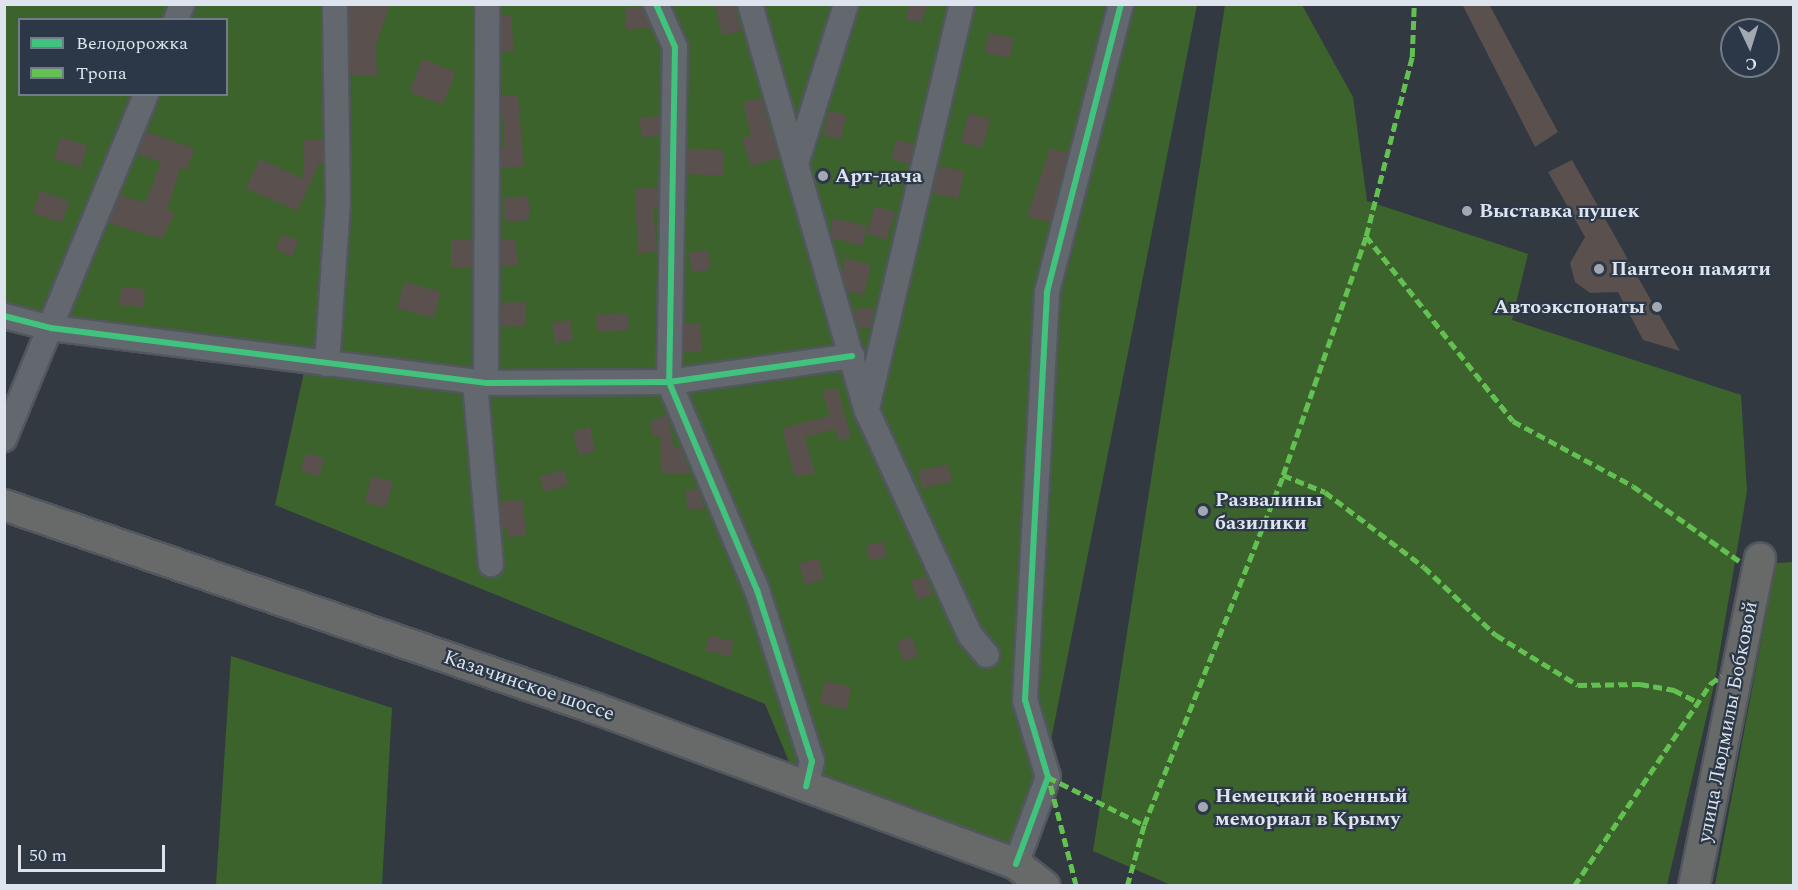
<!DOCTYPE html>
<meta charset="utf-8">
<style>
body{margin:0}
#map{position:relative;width:1798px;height:890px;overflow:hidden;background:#323941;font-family:Spectral,serif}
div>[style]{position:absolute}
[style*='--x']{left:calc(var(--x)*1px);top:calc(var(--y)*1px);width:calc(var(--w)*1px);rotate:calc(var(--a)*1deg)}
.green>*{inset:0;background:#3d632d}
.building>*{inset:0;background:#5a504e;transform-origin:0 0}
.roads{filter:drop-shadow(2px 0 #52575f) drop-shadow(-2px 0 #52575f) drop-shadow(0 2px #52575f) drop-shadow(0 -2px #52575f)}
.minor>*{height:24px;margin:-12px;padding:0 12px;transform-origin:12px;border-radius:12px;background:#62686e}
.major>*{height:30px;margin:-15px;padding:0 15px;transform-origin:15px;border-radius:15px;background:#686a69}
.quiet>*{height:4.5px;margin-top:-2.25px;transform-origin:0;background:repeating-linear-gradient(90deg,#63c152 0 9px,transparent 0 13.5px)}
.cycleway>*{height:6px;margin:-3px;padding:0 3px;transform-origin:3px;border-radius:3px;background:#40c37c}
.dots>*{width:16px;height:16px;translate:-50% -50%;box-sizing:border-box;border:3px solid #2c3847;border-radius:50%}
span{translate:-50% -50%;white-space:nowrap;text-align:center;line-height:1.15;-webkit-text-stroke:4.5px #2c3847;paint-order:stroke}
.poi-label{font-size:20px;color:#dde4ee;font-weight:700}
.left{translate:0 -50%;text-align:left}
.right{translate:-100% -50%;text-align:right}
.street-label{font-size:20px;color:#dde4ee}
.frame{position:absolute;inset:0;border:6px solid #dde4ee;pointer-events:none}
.legend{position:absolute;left:18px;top:18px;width:210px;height:78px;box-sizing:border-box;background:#2c3847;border:2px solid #737d8a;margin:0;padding:8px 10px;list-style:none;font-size:18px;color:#dde4ee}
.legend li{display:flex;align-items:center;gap:12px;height:30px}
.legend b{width:30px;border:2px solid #737d8a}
.north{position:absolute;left:1720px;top:18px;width:60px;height:60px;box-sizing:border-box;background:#2c3847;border:2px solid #737d8a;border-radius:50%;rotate:176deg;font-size:16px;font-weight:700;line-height:24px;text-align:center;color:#dde4ee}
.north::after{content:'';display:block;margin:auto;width:21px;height:27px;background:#a1a8b1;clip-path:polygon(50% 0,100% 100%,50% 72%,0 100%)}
.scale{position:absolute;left:18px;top:845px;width:147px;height:27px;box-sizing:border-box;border:3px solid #dde4ee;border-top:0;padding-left:8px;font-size:18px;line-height:21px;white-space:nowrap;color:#dde4ee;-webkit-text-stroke:4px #2c3847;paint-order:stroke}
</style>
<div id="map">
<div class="green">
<div style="clip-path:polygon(evenodd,5px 5px,1197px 5px,1029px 851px,790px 764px,765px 704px,275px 505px,304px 372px,5px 323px,5px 5px,20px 20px,226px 20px,226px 94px,20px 94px,20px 20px)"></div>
<div style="clip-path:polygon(1225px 5px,1302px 5px,1353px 97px,1367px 201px,1528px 254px,1512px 320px,1741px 395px,1747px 491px,1714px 685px,1667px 885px,1171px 885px,1093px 851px)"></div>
<div style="clip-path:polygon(1793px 562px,1793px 885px,1715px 885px,1776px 563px)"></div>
<div style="clip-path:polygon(231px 656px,392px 708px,382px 885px,216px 885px)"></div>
</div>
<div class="building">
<div style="clip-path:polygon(349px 4px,390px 4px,376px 44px,377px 76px,350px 75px)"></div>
<div style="clip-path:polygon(715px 4px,734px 4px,741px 31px,722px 35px)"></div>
<div style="clip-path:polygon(910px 4px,927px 4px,921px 23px,906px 19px)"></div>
<div style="clip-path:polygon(1462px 4px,1489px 4px,1558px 132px,1535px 147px)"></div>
<div style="clip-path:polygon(625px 7px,642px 7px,651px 28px,626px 29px)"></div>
<div style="clip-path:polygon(501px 16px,511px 16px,514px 52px,501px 52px)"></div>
<div style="left:989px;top:33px;width:25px;height:20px;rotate:12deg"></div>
<div style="left:422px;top:59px;width:36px;height:35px;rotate:21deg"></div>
<div style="clip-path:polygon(518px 95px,524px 166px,501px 168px,501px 148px,505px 148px,501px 96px)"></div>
<div style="clip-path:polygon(761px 98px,779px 158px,751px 166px,742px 138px,751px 136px,743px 102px)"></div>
<div style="left:829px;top:111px;width:18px;height:25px;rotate:13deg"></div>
<div style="left:969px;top:113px;width:22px;height:30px;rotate:16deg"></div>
<div style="clip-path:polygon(660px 116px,659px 136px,642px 137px,639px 118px)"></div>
<div style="clip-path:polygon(146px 132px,194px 148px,187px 170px,180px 168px,167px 210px,175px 213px,162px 239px,108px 223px,120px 195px,145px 203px,161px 162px,137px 154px)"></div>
<div style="left:61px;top:137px;width:28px;height:23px;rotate:18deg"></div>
<div style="clip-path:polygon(303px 139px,323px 139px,323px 163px,319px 164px,297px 211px,246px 188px,260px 159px,304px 179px)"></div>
<div style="left:896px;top:140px;width:18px;height:20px;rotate:13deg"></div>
<div style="clip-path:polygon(1050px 148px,1068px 153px,1050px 222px,1027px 217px)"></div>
<div style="left:687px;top:149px;width:37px;height:25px;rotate:2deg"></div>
<div style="clip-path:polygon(1572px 160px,1657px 311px,1680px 351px,1643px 340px,1618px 292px,1590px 293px,1575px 282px,1570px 263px,1585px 237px,1548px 172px)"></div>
<div style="left:939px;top:166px;width:26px;height:28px;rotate:13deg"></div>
<div style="clip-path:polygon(658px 187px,658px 206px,653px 207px,657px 252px,638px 253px,635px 189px)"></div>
<div style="left:40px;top:191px;width:31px;height:23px;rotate:19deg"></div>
<div style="left:528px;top:196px;width:24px;height:25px;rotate:85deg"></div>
<div style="left:875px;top:206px;width:21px;height:29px;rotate:17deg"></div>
<div style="clip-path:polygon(832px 218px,867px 226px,862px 246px,832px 238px)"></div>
<div style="left:282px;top:234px;width:18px;height:17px;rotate:22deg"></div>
<div style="clip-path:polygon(515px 239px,518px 265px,501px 267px,501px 240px)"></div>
<div style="left:451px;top:240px;width:21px;height:27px"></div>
<div style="left:708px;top:250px;width:20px;height:19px;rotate:84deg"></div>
<div style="clip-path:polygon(845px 258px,871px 265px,864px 295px,848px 292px,842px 273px)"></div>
<div style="left:404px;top:282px;width:38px;height:27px;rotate:15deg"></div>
<div style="left:121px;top:287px;width:24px;height:18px;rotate:5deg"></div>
<div style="left:525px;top:302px;width:24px;height:25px;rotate:88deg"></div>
<div style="clip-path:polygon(874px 308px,871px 327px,858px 328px,854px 309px)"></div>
<div style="left:628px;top:313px;width:17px;height:32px;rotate:87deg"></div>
<div style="left:570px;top:320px;width:21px;height:18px;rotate:82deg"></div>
<div style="clip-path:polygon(700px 323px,702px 352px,684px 352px,684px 324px)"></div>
<div style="clip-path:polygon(837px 388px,851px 437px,839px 441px,835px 429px,805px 437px,815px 473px,795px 477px,782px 428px,830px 416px,822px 391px)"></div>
<div style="clip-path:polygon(667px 414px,674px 448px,681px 448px,690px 474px,661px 474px,660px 436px,653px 437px,650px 422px)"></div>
<div style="left:590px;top:427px;width:25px;height:17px;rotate:78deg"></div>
<div style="left:306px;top:453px;width:19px;height:19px;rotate:16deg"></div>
<div style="left:948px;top:464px;width:18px;height:31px;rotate:77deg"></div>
<div style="left:564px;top:470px;width:16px;height:25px;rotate:76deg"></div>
<div style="left:372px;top:476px;width:22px;height:27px;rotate:16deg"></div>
<div style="clip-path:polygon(699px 489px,704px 509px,687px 510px,686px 490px)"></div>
<div style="clip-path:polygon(523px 500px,526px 535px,508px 537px,507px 528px,502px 529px,500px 501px)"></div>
<div style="left:883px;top:541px;width:16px;height:18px;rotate:75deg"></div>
<div style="left:818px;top:558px;width:22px;height:20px;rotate:74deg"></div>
<div style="left:926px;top:576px;width:20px;height:16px;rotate:72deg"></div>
<div style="clip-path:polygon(709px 636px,733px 641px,731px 657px,705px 650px)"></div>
<div style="left:912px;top:637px;width:20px;height:16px;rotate:72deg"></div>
<div style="left:825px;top:681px;width:27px;height:23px;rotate:13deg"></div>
</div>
<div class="roads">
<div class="minor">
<div style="--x:656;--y:4;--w:47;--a:66.2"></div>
<div style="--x:675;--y:47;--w:335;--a:91"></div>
<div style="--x:669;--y:382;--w:226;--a:67.1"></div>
<div style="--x:757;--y:590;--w:180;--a:72.2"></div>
<div style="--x:812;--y:761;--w:26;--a:103"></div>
<div style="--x:750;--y:4;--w:423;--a:74"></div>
<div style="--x:867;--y:411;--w:247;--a:65.3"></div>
<div style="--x:970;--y:635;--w:26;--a:50"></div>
<div style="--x:176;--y:20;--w:17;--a:-69"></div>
<div style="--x:796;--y:164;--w:168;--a:-72.6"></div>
<div style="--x:4;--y:316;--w:49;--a:14.3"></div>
<div style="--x:51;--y:328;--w:438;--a:7.2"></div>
<div style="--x:486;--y:383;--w:183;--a:-0.3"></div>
<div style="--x:669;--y:382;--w:185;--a:-8.1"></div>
<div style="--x:327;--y:364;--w:163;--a:-86.1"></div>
<div style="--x:338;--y:201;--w:197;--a:-90.9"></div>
<div style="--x:475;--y:382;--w:183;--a:85"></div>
<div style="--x:486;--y:383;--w:379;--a:-89.8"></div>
<div style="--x:867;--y:408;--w:415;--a:-76.8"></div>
<div style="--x:4;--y:439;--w:373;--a:-67.6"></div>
<div style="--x:1016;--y:864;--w:93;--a:-69.8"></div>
<div style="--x:1048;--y:777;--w:80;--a:-106.6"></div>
<div style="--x:1025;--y:700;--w:409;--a:-86.9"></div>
<div style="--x:1047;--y:292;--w:297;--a:-75.6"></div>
</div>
<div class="major">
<div style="--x:4;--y:505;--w:627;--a:18.98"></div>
<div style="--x:597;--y:709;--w:447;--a:20.3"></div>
<div style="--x:1016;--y:864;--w:36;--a:38"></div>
<div style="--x:1694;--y:886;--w:334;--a:-78.6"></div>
</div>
</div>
<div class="quiet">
<div style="--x:1366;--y:236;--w:236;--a:51.5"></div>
<div style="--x:1513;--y:421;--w:136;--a:28.4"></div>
<div style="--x:1633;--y:486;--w:133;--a:35.2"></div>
<div style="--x:1283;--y:475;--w:45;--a:22"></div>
<div style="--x:1325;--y:492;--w:124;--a:37.1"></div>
<div style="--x:1424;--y:567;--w:99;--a:43.4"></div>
<div style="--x:1496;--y:635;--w:96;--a:31.4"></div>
<div style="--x:1578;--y:685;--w:62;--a:-0.9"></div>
<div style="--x:1640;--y:684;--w:35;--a:10"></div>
<div style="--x:1674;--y:690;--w:27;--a:27"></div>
<div style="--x:1076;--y:886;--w:113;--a:-104.4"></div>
<div style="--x:1048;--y:777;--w:107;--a:26.6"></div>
<div style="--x:1127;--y:886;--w:63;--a:-74.4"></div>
<div style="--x:1144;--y:825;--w:377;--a:-68.3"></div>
<div style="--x:1283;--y:475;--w:253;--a:-70.8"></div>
<div style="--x:1366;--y:236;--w:185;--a:-75.6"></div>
<div style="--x:1412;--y:57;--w:53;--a:-87.8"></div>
<div style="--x:1574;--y:886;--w:244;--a:-56"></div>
<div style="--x:1710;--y:684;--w:14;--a:-36"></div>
</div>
<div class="cycleway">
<div style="--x:656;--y:4;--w:47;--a:66.2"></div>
<div style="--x:675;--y:47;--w:335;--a:91"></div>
<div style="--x:669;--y:382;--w:226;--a:67.1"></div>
<div style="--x:757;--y:590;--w:180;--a:72.2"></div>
<div style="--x:812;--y:761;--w:26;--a:103"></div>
<div style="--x:4;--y:316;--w:49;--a:14.3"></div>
<div style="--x:51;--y:328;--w:438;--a:7.2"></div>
<div style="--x:486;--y:383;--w:183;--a:-0.3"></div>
<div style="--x:669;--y:382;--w:185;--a:-8.1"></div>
<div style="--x:1016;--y:864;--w:93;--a:-69.8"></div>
<div style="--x:1048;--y:777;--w:80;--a:-106.6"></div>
<div style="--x:1025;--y:700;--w:409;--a:-86.9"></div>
<div style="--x:1047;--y:292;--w:297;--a:-75.6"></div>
</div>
<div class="dots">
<div style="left:823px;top:176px;background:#a1a8b1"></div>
<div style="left:1467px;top:211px;background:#a1a8b1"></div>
<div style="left:1599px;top:269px;background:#a1a8b1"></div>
<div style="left:1657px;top:307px;background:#a1a8b1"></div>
<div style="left:1203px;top:511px;background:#a1a8b1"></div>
<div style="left:1203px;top:807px;background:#a1a8b1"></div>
</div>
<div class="poi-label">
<span class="left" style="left:835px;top:176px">Арт-дача</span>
<span class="left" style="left:1479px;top:211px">Выставка пушек</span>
<span class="left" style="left:1611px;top:269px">Пантеон памяти</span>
<span class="right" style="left:1645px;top:307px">Автоэкспонаты</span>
<span class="left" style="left:1215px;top:512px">Развалины<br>базилики</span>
<span class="left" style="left:1215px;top:808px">Немецкий военный<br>мемориал в Крыму</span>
</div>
<div class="street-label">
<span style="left:529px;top:686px;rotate:19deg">Казачинское шоссе</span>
<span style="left:1728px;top:722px;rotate:-79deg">улица Людмилы Бобковой</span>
</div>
<div class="frame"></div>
<ul class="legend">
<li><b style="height:8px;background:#40c37c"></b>Велодорожка</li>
<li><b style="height:8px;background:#63c152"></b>Тропа</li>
</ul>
<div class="north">С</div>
<div class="scale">50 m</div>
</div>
